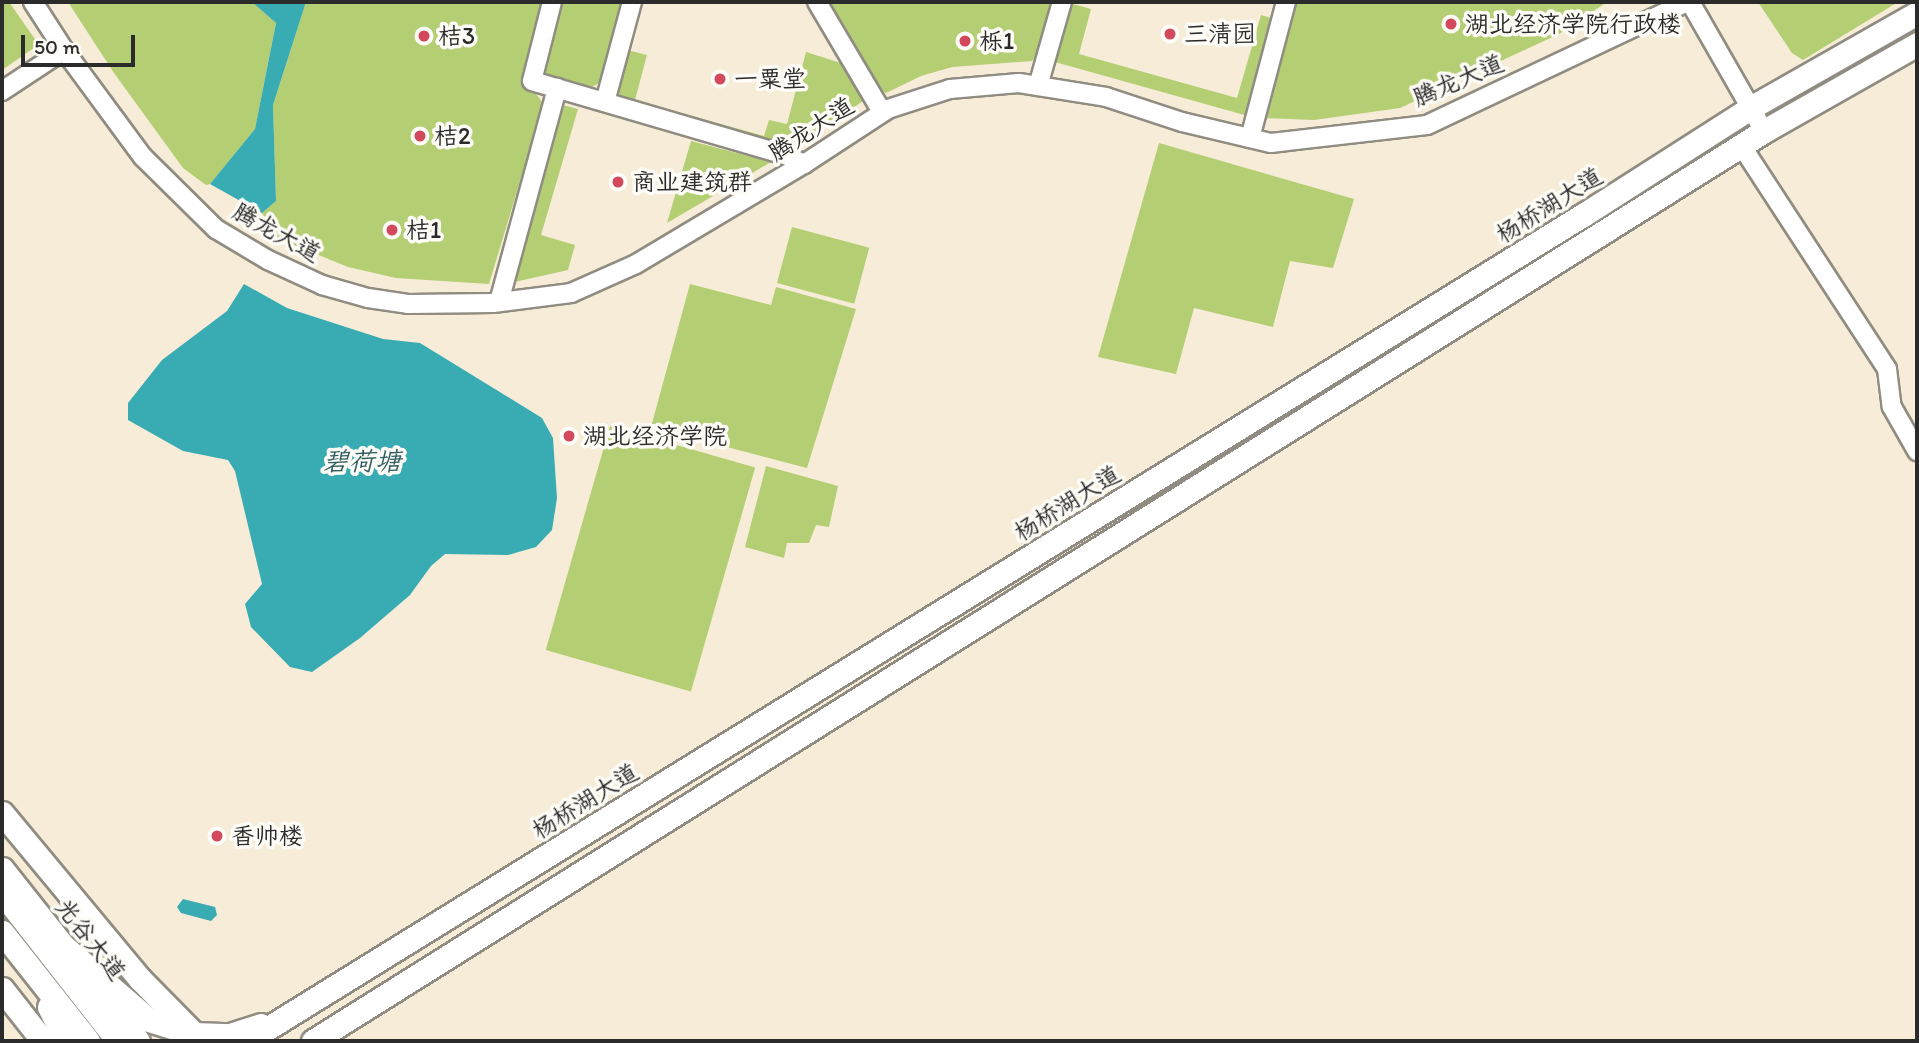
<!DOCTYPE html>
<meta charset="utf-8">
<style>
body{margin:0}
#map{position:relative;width:1919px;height:1043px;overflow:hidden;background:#f6ecd7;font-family:Itim,"LXGW WenKai TC",sans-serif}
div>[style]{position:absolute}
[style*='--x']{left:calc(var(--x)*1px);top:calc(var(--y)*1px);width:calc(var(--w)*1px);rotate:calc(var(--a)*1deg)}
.green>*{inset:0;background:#b4ce73;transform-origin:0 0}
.water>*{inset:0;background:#39abb3}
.roads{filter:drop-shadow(2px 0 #908c81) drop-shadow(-2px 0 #908c81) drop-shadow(0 2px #908c81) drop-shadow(0 -2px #908c81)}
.minor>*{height:18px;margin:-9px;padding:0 9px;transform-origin:9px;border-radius:9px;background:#fff}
.major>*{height:23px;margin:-11.5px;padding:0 11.5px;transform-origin:11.5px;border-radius:11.5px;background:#fff}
.highway>*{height:26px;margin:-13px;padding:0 13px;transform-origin:13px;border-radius:13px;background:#fff}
.dots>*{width:19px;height:19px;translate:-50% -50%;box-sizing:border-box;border:4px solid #fdfcf7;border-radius:50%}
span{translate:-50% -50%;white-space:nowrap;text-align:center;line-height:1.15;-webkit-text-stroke:7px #fdfcf7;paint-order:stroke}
.poi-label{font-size:24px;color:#2b2b2b}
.left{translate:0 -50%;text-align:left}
.street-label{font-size:24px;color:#2b2b2b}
.water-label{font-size:26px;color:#315e61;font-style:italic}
.frame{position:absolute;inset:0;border:4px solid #2b2b2b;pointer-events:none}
.scale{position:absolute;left:21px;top:35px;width:114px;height:32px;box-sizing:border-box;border:4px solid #2b2b2b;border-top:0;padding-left:9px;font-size:21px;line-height:24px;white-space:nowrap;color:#2b2b2b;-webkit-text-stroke:5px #fdfcf7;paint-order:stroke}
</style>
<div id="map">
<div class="green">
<div style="clip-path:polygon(2px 2px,9px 2px,37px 42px,34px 48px,2px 70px)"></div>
<div style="clip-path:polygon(68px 2px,252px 2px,276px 23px,255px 129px,210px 184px,206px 185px,183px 168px,114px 73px)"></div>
<div style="clip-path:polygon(306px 2px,546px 2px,525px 78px,542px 102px,540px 115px,489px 284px,396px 278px,348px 267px,277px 238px,262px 213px,276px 201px,273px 105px)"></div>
<div style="clip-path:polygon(559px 2px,623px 2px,601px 82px,590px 88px,552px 78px,544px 73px,542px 63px)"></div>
<div style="clip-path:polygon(825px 2px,1053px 2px,1037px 55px,1032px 61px,952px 67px,921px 76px,886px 93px,872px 85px)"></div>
<div style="clip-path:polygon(1291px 2px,1607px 2px,1559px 34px,1400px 108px,1314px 120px,1260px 118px)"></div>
<div style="clip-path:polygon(1758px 2px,1898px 2px,1803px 60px,1792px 53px)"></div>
<div style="clip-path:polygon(1073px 4px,1091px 9px,1079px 54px,1237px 98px,1261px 15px,1275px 19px,1248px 116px,1055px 62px)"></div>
<div style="clip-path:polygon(627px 50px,647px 55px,635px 100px,764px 136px,769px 120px,787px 124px,806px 52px,847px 65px,863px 101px,790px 151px,614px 98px)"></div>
<div style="clip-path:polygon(559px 104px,578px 109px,541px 235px,575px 245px,568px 270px,510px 283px)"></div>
<div style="clip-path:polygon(691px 141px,771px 162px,667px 223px)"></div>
<div style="clip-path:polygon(1159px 143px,1354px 199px,1333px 268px,1290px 261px,1273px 327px,1194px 308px,1176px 374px,1098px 357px)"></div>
<div style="left:792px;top:227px;width:80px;height:58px;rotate:15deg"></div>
<div style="clip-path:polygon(690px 284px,771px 305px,776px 287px,856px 309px,807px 468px,651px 427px)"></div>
<div style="left:610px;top:426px;width:151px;height:233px;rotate:16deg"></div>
<div style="clip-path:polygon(766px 466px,838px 486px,829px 527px,816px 525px,809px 543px,787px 543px,784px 558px,745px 547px)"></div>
</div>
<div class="water">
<div style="clip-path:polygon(252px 2px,306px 2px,273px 105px,276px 201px,262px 213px,210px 184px,255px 129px,276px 23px)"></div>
<div style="clip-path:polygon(244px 284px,287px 308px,383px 339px,420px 343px,542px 418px,553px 438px,557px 498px,552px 530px,536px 547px,508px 555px,445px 554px,431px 566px,410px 595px,360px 638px,312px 672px,290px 667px,251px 627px,245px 604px,262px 584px,235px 471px,228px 460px,183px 451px,128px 420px,128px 403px,162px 360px,227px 311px)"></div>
<div style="clip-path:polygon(183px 899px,215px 907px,217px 915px,211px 921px,181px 913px,177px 907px)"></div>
</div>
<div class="roads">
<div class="minor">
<div style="--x:33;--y:2;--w:57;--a:57.1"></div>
<div style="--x:64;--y:50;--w:133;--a:53.6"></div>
<div style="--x:143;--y:157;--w:103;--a:44.6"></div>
<div style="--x:216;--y:229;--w:61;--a:30.8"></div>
<div style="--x:268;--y:260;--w:60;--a:24.8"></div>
<div style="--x:322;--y:285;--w:48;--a:15.8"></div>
<div style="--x:368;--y:298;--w:40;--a:8.5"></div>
<div style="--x:408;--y:304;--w:85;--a:-0.7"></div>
<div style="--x:493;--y:303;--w:79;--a:-7.3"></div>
<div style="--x:571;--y:293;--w:71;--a:-24"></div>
<div style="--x:636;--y:264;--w:196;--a:-30.8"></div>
<div style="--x:804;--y:164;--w:100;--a:-33.2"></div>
<div style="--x:888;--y:109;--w:65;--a:-17.9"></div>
<div style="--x:950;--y:89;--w:69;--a:-5"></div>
<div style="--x:1019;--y:83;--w:88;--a:9.1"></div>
<div style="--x:1106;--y:97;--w:80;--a:18.2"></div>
<div style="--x:1182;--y:122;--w:91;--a:13.3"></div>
<div style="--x:1271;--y:143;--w:157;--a:-6.6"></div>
<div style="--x:1427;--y:125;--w:288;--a:-25.3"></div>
<div style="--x:552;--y:2;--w:81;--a:104.2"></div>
<div style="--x:532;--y:81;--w:267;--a:16.3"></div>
<div style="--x:788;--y:156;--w:18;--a:27"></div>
<div style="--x:817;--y:2;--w:128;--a:59.4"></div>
<div style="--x:1690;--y:2;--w:149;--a:60.2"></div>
<div style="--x:1038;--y:86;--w:87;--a:-74.1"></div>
<div style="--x:2;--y:91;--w:74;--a:-33.5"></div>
<div style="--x:605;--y:102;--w:104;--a:-74.9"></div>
<div style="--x:1250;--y:138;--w:141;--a:-75.2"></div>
<div style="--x:1741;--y:145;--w:267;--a:56.9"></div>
<div style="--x:1887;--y:369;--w:38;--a:83"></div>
<div style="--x:1892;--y:407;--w:51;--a:60.4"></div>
<div style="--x:499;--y:302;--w:222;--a:-74.8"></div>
</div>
<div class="major">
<div style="--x:2;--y:813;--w:216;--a:50.3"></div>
<div style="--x:140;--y:979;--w:77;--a:45.5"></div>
<div style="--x:2;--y:869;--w:111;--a:51.6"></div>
<div style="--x:2;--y:932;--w:139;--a:51.7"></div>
<div style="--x:62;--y:945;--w:115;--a:40.8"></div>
<div style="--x:149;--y:1020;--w:47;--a:17.3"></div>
<div style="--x:194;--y:1034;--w:36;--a:2"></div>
<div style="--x:230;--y:1035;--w:32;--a:-18"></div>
<div style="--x:2;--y:989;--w:66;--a:51.7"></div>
<div style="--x:97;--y:989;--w:66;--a:51.7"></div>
<div style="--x:49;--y:1007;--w:38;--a:63"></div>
<div style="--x:247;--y:1041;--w:1571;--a:-31.73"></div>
<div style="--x:1583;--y:215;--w:198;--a:-32.6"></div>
<div style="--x:1750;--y:108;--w:192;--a:-29.6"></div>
<div style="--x:313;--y:1041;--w:1713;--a:-32.09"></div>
<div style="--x:1764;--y:131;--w:176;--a:-29.6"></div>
</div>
<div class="highway">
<div style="--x:2;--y:890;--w:192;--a:52"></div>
</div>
</div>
<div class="dots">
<div style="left:1451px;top:24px;background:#d1495b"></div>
<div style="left:1170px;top:34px;background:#d1495b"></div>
<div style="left:424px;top:36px;background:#d1495b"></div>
<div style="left:965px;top:41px;background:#d1495b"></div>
<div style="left:720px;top:79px;background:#d1495b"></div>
<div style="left:420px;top:136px;background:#d1495b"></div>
<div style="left:618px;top:182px;background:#d1495b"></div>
<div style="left:392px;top:230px;background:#d1495b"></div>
<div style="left:569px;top:436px;background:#d1495b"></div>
<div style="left:217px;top:836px;background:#d1495b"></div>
</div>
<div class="poi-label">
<span class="left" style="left:1465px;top:24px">湖北经济学院行政楼</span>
<span class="left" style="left:1184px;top:34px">三清园</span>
<span class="left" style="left:438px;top:36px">桔3</span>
<span class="left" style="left:979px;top:41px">栎1</span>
<span class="left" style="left:734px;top:79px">一粟堂</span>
<span class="left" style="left:434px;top:136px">桔2</span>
<span class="left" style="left:632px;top:182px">商业建筑群</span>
<span class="left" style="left:406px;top:230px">桔1</span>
<span class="left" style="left:583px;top:436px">湖北经济学院</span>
<span class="left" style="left:231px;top:836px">香帅楼</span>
</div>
<div class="street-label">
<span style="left:1458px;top:80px;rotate:-23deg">腾龙大道</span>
<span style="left:811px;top:129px;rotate:-33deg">腾龙大道</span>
<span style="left:1549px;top:205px;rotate:-32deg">杨桥湖大道</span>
<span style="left:277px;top:232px;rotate:29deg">腾龙大道</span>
<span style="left:1067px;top:503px;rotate:-32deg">杨桥湖大道</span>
<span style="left:585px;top:801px;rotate:-32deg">杨桥湖大道</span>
<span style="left:91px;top:939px;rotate:52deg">光谷大道</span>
</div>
<div class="water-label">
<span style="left:362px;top:462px">碧荷塘</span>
</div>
<div class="frame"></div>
<div class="scale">50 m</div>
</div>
